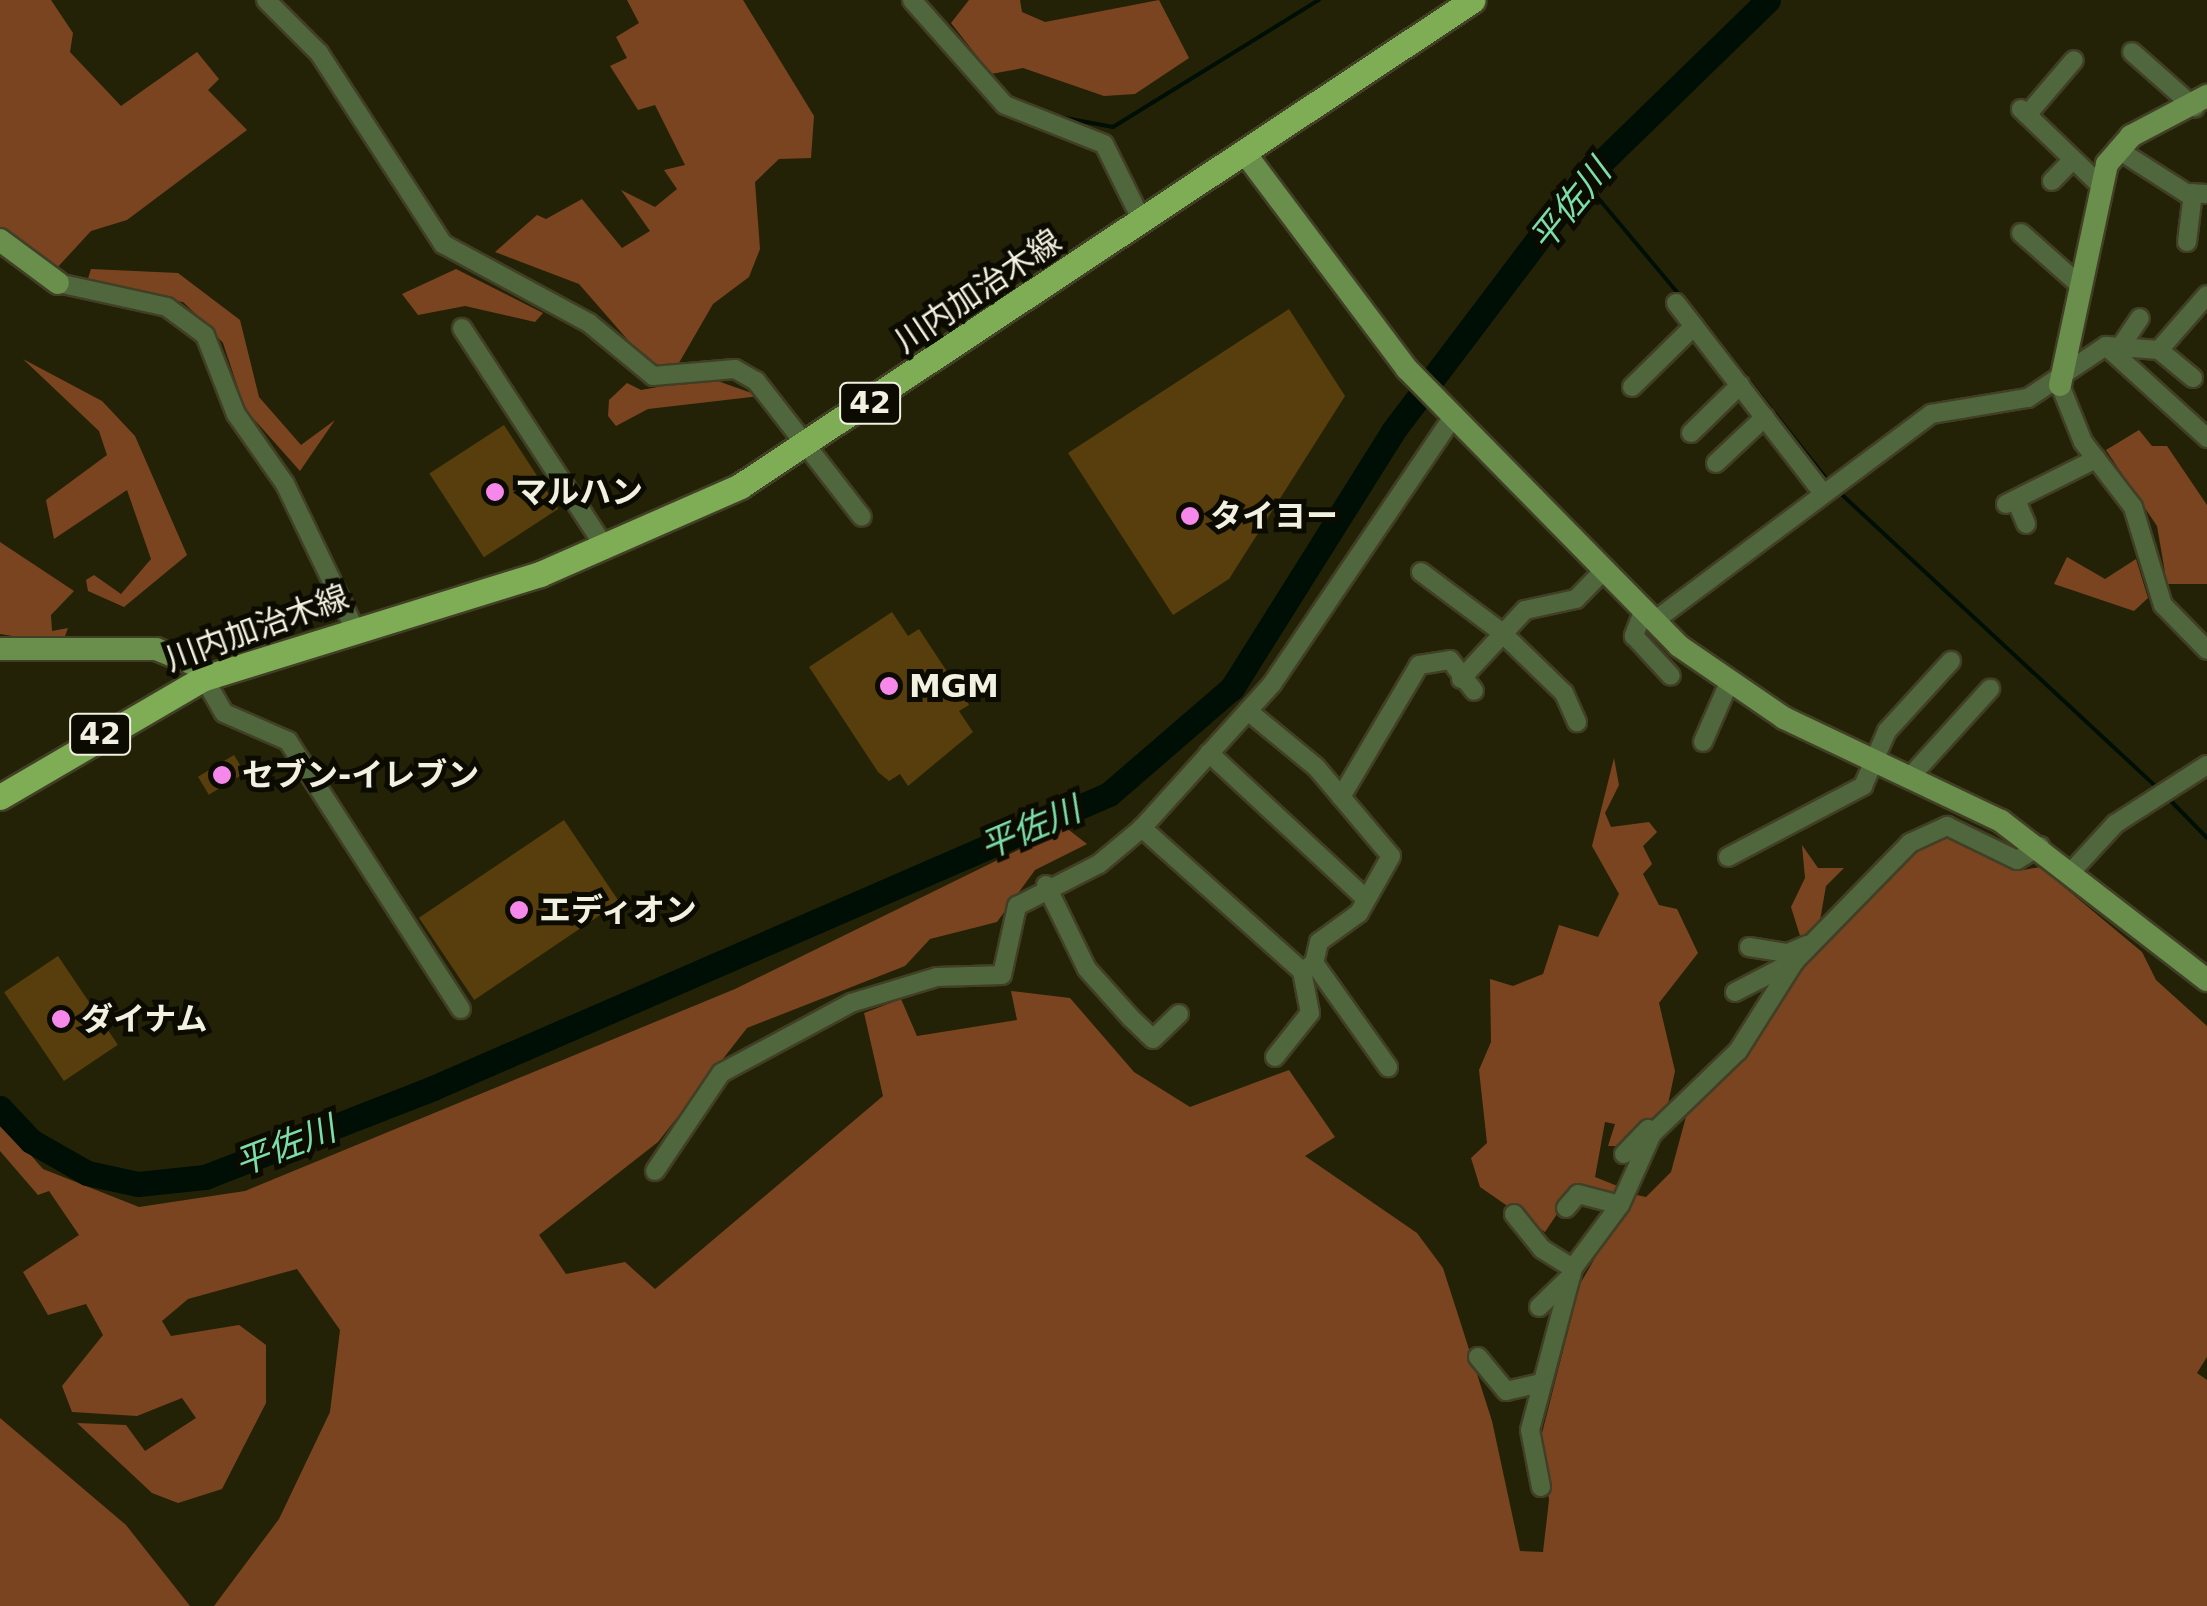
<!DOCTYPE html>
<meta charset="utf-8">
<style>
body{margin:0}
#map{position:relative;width:2207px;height:1606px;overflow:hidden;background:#242206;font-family:"DejaVu Sans","Noto Sans JP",sans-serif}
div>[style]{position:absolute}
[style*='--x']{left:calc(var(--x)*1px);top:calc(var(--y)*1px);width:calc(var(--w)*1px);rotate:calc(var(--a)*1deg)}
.forest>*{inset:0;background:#7b4420}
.stream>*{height:4px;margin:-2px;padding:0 2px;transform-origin:2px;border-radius:2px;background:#000f05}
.river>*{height:25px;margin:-12.5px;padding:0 12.5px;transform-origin:12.5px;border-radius:12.5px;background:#000f05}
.building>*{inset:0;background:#583e0c;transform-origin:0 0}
.roads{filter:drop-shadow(2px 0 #413f25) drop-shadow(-2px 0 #413f25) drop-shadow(0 2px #413f25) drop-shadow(0 -2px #413f25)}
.street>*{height:18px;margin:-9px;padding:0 9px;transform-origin:9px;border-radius:9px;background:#50673e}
.secondary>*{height:22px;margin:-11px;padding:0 11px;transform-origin:11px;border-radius:11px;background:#6a8e4c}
.primary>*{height:25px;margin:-12.5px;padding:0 12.5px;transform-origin:12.5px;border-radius:12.5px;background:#7ead56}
.dots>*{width:28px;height:28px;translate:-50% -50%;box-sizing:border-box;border:5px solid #0c0b02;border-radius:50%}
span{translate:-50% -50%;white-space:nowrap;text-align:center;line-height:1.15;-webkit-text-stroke:10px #0c0b02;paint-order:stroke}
.shield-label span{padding:2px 8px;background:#0c0b02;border:2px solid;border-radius:8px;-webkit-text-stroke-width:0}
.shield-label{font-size:30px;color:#f2f1e1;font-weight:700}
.street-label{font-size:32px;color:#f2f1e1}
.poi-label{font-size:32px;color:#f2f1e1;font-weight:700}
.left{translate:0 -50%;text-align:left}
.water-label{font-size:35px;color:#7bdda9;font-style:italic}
</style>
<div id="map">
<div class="forest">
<div style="clip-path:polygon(0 0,51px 0,73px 33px,70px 52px,121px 106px,197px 52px,219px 79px,208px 90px,247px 130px,127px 220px,91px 231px,55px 270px,0 228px)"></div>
<div style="clip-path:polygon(627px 0,743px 0,814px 116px,811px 158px,779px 159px,755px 182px,760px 249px,749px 277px,713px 304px,676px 368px,654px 370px,579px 284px,495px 252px,537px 215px,546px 219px,582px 199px,622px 248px,650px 231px,621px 190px,655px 207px,677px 189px,664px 170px,685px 165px,655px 105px,638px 110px,610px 66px,627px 58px,616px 37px,639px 23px)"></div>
<div style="clip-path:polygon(969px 0,1020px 0,1022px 12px,1045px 22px,1159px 0,1189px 58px,1135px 94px,1104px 96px,1023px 68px,991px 74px,951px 23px)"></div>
<div style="clip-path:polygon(91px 269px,178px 273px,240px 320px,259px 397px,301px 445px,335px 420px,300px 471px,245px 409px,223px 343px,201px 319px,183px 302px,86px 285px)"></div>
<div style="clip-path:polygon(456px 269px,543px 313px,535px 322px,465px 306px,418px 315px,402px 294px)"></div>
<div style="clip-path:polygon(23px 359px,102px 401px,135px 436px,187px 555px,124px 607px,88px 591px,86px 580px,94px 575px,121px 594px,151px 559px,127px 490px,54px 539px,46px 500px,107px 455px,99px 431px)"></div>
<div style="clip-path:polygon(709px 378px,760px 396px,648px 409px,616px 426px,608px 416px,609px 400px,627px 383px,641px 390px)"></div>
<div style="clip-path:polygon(2139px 430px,2152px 446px,2167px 446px,2207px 505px,2207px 584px,2167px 584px,2157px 526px,2106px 450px)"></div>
<div style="clip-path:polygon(0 542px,74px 591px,51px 615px,52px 631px,68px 628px,62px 644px,0 634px)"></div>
<div style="clip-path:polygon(2067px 557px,2105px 579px,2136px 559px,2148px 598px,2134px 611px,2054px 584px)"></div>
<div style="clip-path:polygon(1614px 758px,1619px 785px,1605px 813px,1611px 827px,1649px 822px,1657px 832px,1643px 846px,1652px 864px,1643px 874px,1659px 905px,1677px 909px,1698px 953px,1659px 1003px,1675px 1071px,1668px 1104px,1620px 1146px,1608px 1146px,1615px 1124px,1605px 1122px,1595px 1177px,1620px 1187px,1615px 1198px,1575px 1187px,1545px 1232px,1480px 1187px,1471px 1158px,1487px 1143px,1479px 1070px,1491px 1042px,1490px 979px,1513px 986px,1543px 974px,1559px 925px,1598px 937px,1619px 894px,1592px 846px)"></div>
<div style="clip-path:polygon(1065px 827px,1087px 844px,1035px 870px,997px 922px,930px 939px,905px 966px,747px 1028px,658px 1142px,539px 1235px,566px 1274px,625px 1262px,655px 1289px,883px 1096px,864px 1013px,901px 999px,917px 1036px,1017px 1020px,1011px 991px,1070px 998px,1134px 1072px,1190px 1107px,1289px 1070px,1335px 1137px,1305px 1156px,1417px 1233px,1443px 1268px,1492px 1421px,1520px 1551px,1543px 1552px,1549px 1500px,1541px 1437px,1580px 1284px,1632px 1194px,1646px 1197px,1671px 1172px,1687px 1113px,1725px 1077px,1802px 965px,1916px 847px,1946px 832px,2018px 871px,2040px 867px,2142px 952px,2156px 980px,2207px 1026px,2207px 1357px,2197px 1373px,2207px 1380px,2207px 1606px,214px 1606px,279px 1519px,330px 1412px,340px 1330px,297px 1269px,188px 1299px,162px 1321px,171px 1336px,239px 1325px,266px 1345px,266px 1403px,222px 1489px,178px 1503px,152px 1493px,77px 1423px,126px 1425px,145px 1451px,196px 1418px,182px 1398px,137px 1416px,72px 1412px,62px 1386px,103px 1335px,86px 1304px,48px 1315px,23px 1272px,79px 1235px,49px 1191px,38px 1195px,0 1151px,0 1120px,43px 1169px,139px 1207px,245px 1191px,735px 989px)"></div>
<div style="clip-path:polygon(1802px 845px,1818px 868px,1844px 868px,1826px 886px,1818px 932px,1801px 939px,1791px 907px,1805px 878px)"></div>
<div style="clip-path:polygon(0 1418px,126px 1525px,190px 1606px,0 1606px)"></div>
</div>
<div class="stream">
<div style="--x:1060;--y:117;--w:54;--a:10.7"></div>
<div style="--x:1113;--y:127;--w:242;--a:-31.7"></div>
<div style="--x:1583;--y:180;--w:154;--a:50"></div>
<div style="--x:1689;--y:305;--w:226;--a:51.7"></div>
<div style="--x:1839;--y:492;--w:435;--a:42.9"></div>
<div style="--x:2168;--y:798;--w:56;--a:45.7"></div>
</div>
<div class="river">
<div style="--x:0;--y:1108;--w:45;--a:46.8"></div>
<div style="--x:31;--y:1141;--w:64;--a:29.7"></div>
<div style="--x:87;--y:1173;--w:52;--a:12.2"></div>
<div style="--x:138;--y:1184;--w:67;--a:-6"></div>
<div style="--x:205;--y:1177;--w:245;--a:-21.3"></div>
<div style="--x:433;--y:1088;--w:737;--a:-23.5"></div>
<div style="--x:1109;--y:794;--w:162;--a:-40.8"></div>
<div style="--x:1232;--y:688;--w:303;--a:-57.9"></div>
<div style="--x:1393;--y:431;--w:315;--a:-52.9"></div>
<div style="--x:1583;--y:180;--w:258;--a:-44.2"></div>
</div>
<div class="building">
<div style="clip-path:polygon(1289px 309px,1345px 396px,1229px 579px,1173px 615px,1068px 453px)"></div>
<div style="left:504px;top:425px;width:100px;height:89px;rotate:57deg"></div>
<div style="clip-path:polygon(892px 612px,908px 636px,919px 629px,969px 705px,959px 711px,973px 732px,908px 786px,900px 774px,889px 781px,878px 772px,809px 667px)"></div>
<div style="left:234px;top:755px;width:21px;height:42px;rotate:59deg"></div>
<div style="left:564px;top:820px;width:99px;height:175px;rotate:56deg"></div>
<div style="left:58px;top:956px;width:107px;height:65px;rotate:56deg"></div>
</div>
<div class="roads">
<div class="street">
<div style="--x:266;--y:0;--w:75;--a:45"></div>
<div style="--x:319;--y:53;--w:228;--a:57"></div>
<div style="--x:443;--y:244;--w:166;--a:28.4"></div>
<div style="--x:589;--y:323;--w:83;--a:39.6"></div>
<div style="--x:653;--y:376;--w:82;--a:-4.9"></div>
<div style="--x:735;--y:369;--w:24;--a:30"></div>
<div style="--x:756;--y:381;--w:172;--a:52.1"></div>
<div style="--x:912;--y:0;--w:140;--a:48.5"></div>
<div style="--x:1005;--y:105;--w:106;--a:21.5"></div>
<div style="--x:1104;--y:144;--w:84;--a:63.7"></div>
<div style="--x:2132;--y:52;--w:84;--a:41.6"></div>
<div style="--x:2021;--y:109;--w:110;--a:43.9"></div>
<div style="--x:2027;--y:115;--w:72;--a:-49.5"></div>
<div style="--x:2117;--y:149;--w:82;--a:32.5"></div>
<div style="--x:2186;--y:193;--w:21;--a:3"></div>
<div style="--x:2052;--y:181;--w:29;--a:-46"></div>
<div style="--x:2021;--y:233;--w:72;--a:41.6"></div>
<div style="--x:2187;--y:242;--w:49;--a:-83"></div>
<div style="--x:58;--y:283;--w:112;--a:12.4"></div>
<div style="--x:167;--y:307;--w:47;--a:36.4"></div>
<div style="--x:205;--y:335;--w:85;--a:68.6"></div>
<div style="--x:236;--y:414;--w:85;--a:55"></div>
<div style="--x:285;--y:484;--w:157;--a:64.3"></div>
<div style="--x:1676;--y:303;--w:240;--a:52.3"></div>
<div style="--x:462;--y:328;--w:264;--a:56.9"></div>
<div style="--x:2123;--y:343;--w:30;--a:-56"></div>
<div style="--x:2106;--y:346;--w:137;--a:42.3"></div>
<div style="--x:2159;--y:350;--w:44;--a:39.5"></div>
<div style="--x:2060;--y:385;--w:61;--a:68"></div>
<div style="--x:2083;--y:442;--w:82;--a:52.4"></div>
<div style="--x:2133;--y:507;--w:102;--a:73"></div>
<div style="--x:2163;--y:605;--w:63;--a:45.6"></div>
<div style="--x:1632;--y:387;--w:87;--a:-44.5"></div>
<div style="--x:1691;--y:433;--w:69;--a:-44.4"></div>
<div style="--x:1716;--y:463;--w:67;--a:-43.2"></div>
<div style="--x:2016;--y:500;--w:26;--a:67"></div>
<div style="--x:2006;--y:504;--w:101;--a:-26.6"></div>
<div style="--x:1421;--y:572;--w:99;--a:36.8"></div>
<div style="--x:1500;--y:631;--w:89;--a:44.1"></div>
<div style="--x:1564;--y:693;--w:32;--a:66"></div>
<div style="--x:1643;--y:612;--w:26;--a:111"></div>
<div style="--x:1634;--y:636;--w:54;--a:47.2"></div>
<div style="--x:1653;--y:622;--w:347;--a:-36.8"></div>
<div style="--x:1931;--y:414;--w:98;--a:-9.4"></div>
<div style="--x:2028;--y:398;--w:94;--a:-33.7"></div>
<div style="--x:2106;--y:346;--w:53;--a:4.3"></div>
<div style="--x:2159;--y:350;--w:73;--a:-48.9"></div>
<div style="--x:204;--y:678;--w:40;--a:60.3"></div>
<div style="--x:224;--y:713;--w:70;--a:23.6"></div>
<div style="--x:288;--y:741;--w:319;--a:57.2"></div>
<div style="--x:1461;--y:679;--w:94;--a:-47.2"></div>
<div style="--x:1525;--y:610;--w:52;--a:-12.2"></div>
<div style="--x:1576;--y:599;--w:37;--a:-46"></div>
<div style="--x:1248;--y:711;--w:88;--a:39.5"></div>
<div style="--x:1316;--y:767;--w:116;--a:49.9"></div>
<div style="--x:1391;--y:856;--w:65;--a:119.3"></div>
<div style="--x:1359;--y:913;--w:49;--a:144.1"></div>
<div style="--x:1319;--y:942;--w:22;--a:103"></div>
<div style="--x:1703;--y:742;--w:62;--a:-66.3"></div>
<div style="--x:1209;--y:753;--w:214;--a:42.9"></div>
<div style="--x:1911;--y:776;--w:118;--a:-47.8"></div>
<div style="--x:1341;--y:797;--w:153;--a:-59.4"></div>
<div style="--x:1419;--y:665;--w:31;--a:-9"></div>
<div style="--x:1450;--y:660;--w:39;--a:52"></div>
<div style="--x:1728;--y:857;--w:153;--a:-27.7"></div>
<div style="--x:1863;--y:786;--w:60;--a:-66.4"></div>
<div style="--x:1887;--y:731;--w:95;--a:-47.6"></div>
<div style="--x:2072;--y:871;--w:64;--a:-47.5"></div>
<div style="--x:2115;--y:824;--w:109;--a:-32.7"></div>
<div style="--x:1046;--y:885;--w:93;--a:64"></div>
<div style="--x:1087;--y:969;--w:66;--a:48.1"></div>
<div style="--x:1131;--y:1018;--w:30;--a:44"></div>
<div style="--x:1153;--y:1039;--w:36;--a:-44"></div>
<div style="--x:1749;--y:947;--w:39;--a:9"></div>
<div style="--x:1788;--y:953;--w:21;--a:-23"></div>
<div style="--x:1307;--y:968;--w:9;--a:-36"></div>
<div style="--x:1314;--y:963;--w:128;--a:54.6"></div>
<div style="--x:1735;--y:992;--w:68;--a:-27.3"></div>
<div style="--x:1275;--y:1057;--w:56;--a:-51.5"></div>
<div style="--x:1310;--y:1013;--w:43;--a:-100.8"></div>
<div style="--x:1302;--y:971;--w:215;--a:-138.2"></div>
<div style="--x:1142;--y:828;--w:194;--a:-47.9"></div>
<div style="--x:1272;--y:684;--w:323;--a:-55.9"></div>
<div style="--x:1624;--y:1154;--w:35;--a:-46"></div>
<div style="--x:655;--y:1171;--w:118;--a:-56"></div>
<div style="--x:721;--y:1073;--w:148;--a:-28.3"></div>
<div style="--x:851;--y:1003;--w:90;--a:-16.8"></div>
<div style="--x:937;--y:977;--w:65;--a:-1.8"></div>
<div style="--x:1002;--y:975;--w:71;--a:-77.7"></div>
<div style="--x:1017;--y:906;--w:92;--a:-27.1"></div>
<div style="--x:1099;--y:864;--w:56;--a:-39.9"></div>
<div style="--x:1566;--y:1208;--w:18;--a:-49"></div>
<div style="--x:1578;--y:1194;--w:43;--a:14.7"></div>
<div style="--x:1514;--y:1214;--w:45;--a:51.3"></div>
<div style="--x:1542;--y:1249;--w:36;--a:32"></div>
<div style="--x:1539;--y:1307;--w:45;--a:-44.1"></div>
<div style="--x:1478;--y:1357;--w:44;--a:50.5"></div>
<div style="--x:1506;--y:1391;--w:36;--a:-13"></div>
<div style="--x:1541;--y:1487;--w:58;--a:-100.9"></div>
<div style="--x:1530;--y:1430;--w:168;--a:-75.1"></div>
<div style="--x:1573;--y:1268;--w:79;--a:-53.3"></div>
<div style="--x:1620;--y:1205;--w:78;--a:-65.7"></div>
<div style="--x:1652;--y:1134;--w:120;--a:-44"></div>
<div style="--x:1738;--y:1051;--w:107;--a:-57.7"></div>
<div style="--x:1795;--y:961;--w:165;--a:-45.7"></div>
<div style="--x:1910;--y:843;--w:41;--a:-24.7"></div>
<div style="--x:1947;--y:826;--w:78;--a:25.9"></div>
<div style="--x:2017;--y:860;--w:27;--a:-31"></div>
</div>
<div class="secondary">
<div style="--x:1244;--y:152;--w:271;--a:53.1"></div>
<div style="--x:1407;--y:369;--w:388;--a:45.5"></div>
<div style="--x:1679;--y:646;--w:127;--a:34.4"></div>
<div style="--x:1784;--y:718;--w:240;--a:25.4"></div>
<div style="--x:2001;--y:821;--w:260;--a:37.7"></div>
<div style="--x:0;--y:240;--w:72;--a:36.6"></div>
<div style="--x:2060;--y:385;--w:226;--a:-78"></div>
<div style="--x:2107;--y:164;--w:37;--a:-49"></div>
<div style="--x:2131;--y:136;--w:86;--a:-27.8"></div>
<div style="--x:0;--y:649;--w:156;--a:0"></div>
<div style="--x:156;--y:649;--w:45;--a:22"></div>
<div style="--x:198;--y:666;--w:13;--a:63"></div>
</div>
<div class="primary">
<div style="--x:0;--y:797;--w:236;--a:-30.3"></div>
<div style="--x:204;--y:678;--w:352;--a:-17.2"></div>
<div style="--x:540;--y:574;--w:219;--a:-23.7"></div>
<div style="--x:740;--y:486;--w:879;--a:-33.55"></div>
</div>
</div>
<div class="dots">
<div style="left:495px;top:492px;background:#f788eb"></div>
<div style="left:1190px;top:516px;background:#f788eb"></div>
<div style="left:889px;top:686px;background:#f788eb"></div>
<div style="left:222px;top:775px;background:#f788eb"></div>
<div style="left:519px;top:910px;background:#f788eb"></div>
<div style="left:61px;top:1019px;background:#f788eb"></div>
</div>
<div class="shield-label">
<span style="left:870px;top:403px">42</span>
<span style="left:100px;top:734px">42</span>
</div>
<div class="street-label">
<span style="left:978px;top:291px;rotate:-34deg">川内加治木線</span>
<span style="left:257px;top:628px;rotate:-20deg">川内加治木線</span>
</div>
<div class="poi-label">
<span class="left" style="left:515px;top:492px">マルハン</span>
<span class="left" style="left:1210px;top:516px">タイヨー</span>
<span class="left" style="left:909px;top:686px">MGM</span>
<span class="left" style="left:242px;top:775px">セブン-イレブン</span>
<span class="left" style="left:539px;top:910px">エディオン</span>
<span class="left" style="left:81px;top:1019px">ダイナム</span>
</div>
<div class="water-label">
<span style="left:1570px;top:205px;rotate:-51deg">平佐川</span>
<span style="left:1030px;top:828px;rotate:-23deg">平佐川</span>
<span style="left:285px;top:1146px;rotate:-21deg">平佐川</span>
</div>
</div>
